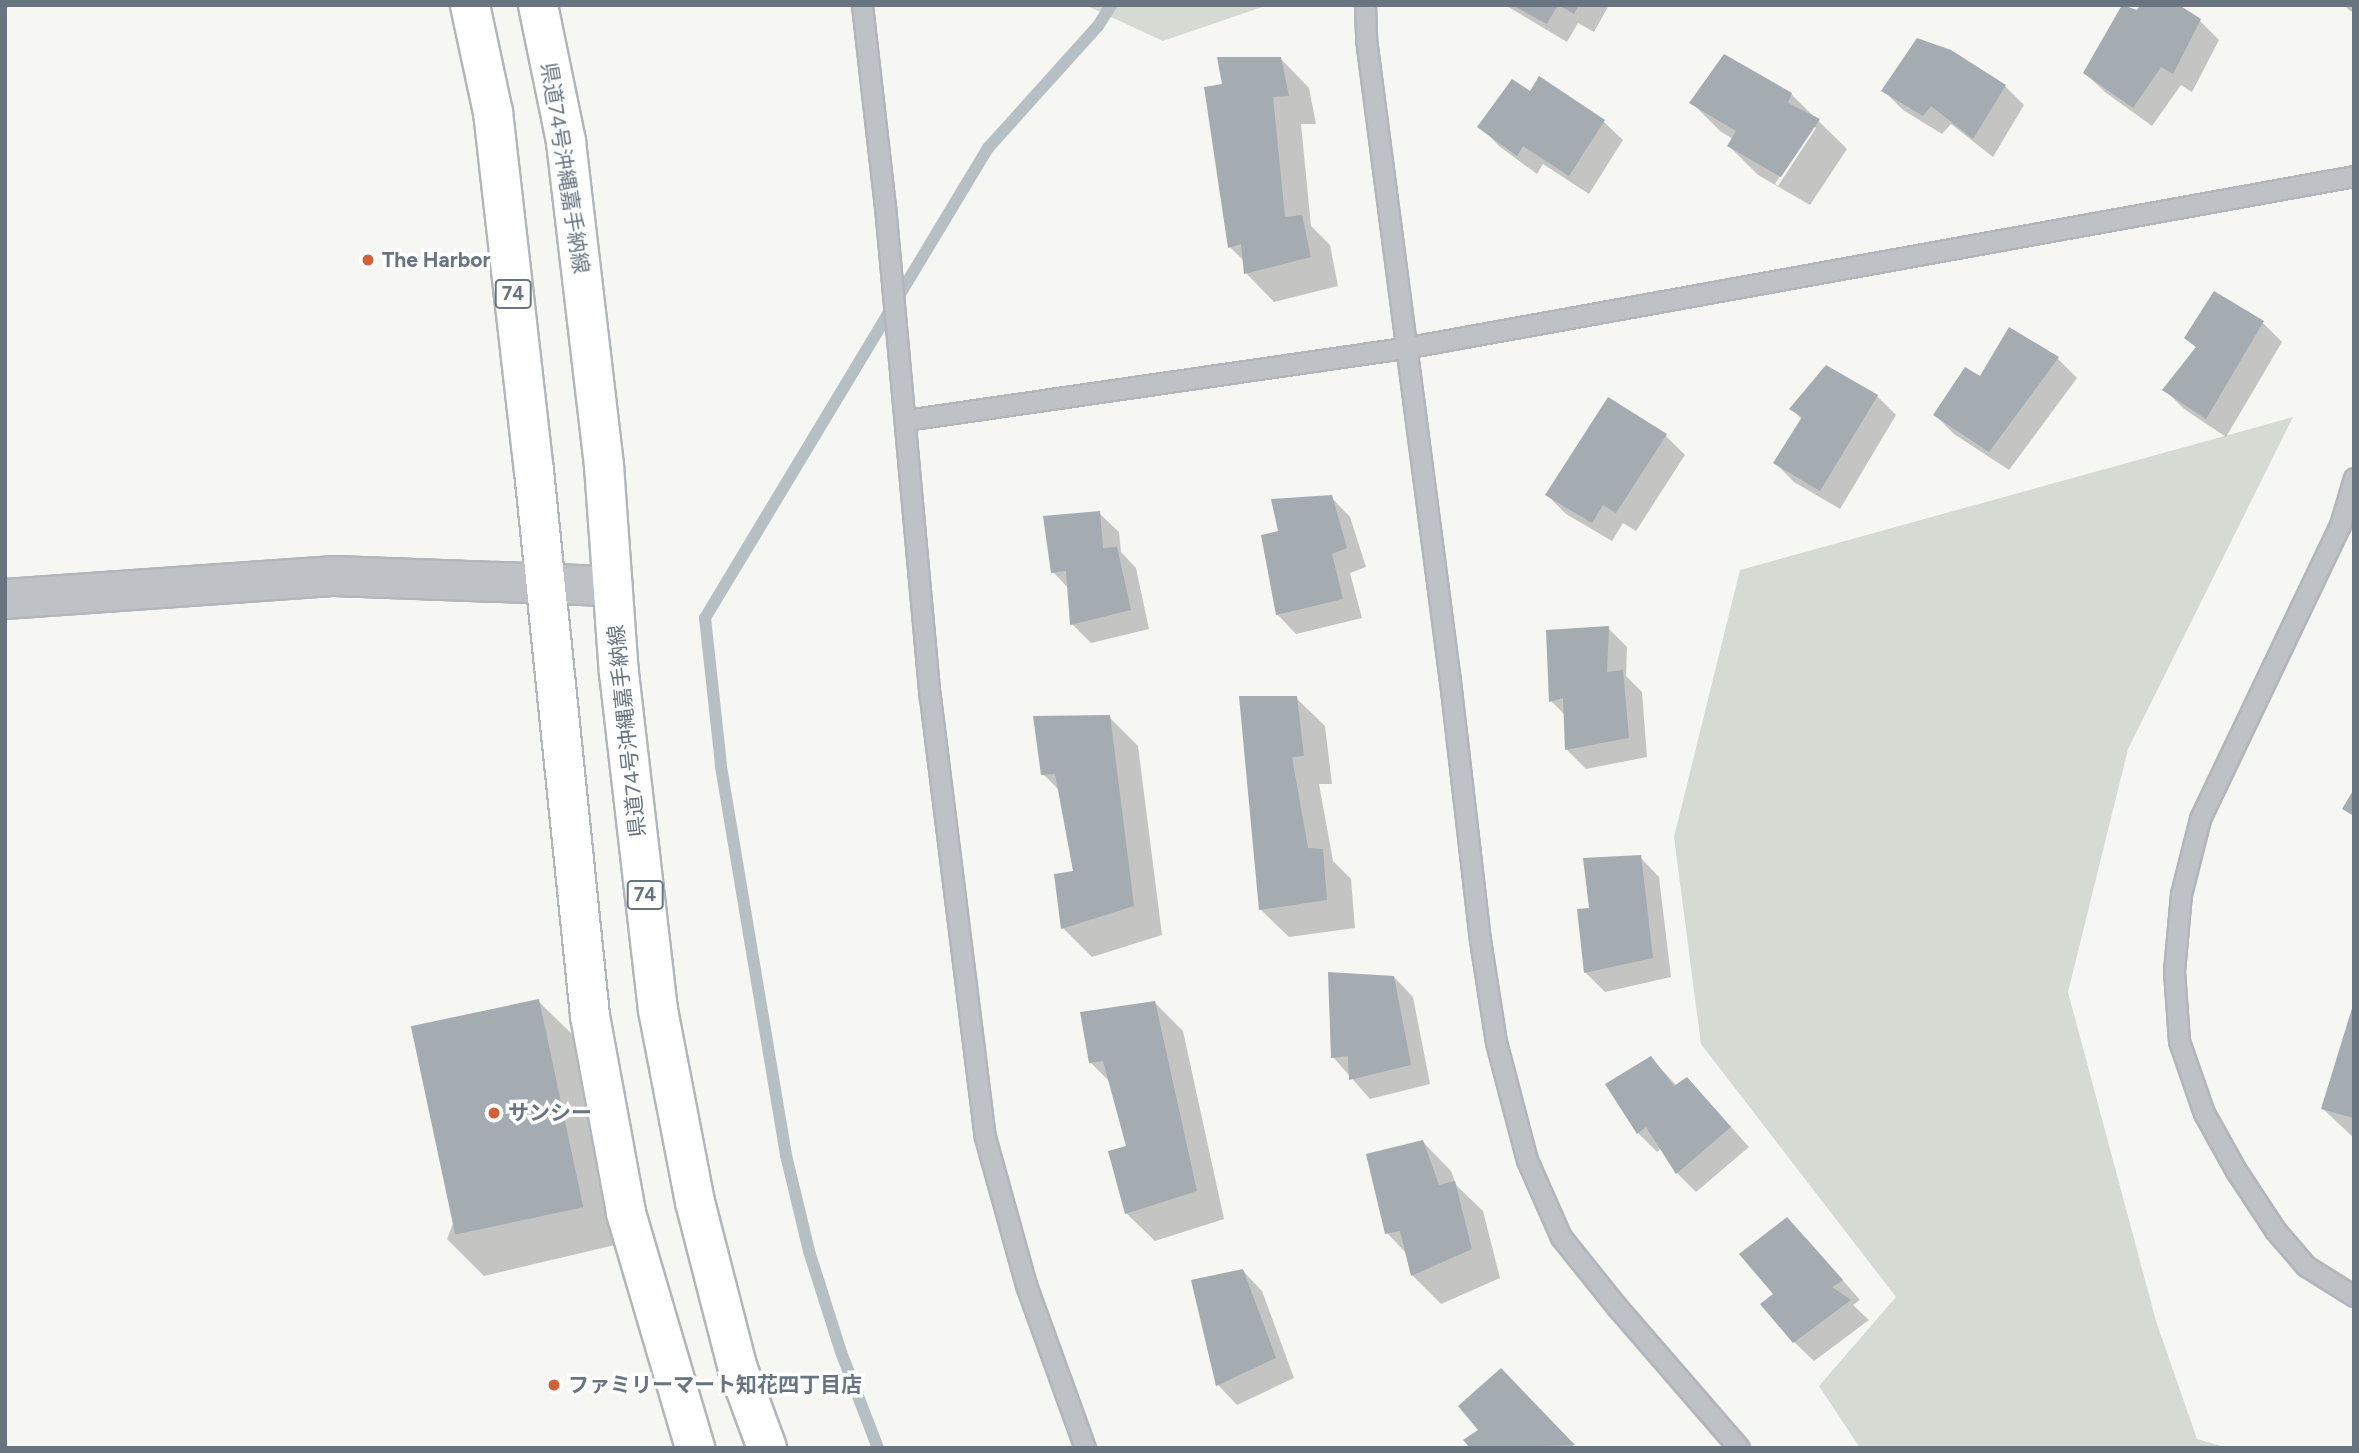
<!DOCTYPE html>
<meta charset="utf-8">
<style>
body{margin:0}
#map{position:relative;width:2359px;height:1453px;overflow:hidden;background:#f6f6f3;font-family:Figtree,"Noto Sans JP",sans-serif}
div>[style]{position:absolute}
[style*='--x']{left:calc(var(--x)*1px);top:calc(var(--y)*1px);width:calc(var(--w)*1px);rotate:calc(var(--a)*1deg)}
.green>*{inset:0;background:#d5dad3}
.shadow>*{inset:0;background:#0003}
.stream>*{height:12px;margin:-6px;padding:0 6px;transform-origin:6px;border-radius:6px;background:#b6c0c4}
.building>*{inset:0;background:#a4abb1;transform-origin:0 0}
.roads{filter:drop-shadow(2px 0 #b2b5b9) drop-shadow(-2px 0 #b2b5b9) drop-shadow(0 2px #b2b5b9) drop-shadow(0 -2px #b2b5b9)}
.service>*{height:19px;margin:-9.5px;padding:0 9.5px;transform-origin:9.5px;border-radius:9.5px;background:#bec1c5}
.minor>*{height:38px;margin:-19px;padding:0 19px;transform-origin:19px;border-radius:19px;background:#bec1c5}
.primary>*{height:38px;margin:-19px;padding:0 19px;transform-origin:19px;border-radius:19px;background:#fff}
.dots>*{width:19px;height:19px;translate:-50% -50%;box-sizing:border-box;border:4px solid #fff;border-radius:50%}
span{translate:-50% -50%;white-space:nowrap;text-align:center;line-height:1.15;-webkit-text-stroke:7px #fff;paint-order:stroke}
.shield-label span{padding:2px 5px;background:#fff;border:2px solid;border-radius:5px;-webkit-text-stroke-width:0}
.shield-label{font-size:19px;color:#687581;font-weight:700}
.street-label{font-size:21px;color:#687581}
.poi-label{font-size:21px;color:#687581;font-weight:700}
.left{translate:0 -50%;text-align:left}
.frame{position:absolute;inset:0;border:7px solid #687581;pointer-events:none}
</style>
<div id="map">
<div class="green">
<div style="clip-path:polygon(1085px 5px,1268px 5px,1163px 41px)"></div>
<div style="clip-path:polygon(2293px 417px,2128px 749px,2068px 992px,2156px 1321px,2197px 1439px,2228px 1448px,1860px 1448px,1819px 1386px,1896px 1297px,1701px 1044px,1674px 837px,1740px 570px)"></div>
</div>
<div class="shadow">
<div style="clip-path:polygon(1505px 5px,1609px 5px,1594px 32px,1578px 23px,1567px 42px)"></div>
<div style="clip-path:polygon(2124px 5px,2137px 12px,2200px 21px,2219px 40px,2192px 92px,2181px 85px,2152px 126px,2105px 92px,2085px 73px)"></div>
<div style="clip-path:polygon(2344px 5px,2354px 5px,2354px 13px,2349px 10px)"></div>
<div style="clip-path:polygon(1281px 59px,1309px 88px,1316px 124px,1301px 124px,1311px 226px,1330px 245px,1338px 286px,1274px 302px,1246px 273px,1245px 262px,1230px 247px,1206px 88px,1224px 85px)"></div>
<div style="clip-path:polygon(2005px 86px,2024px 105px,1993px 157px,1951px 124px,1942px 134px,1903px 110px,1884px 91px)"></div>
<div style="clip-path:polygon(1531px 93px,1603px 121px,1623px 140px,1589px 194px,1543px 164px,1537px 174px,1499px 146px,1480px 126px)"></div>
<div style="clip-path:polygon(evenodd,1791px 94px,1847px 149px,1810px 205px,1758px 175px,1729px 146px,1733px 139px,1720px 131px,1691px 102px,1791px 94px,1813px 126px,1816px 128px,1778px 186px,1775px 184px,1813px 126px)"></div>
<div style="clip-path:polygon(2215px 294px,2263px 323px,2282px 342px,2226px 437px,2184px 409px,2165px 390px,2197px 348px,2186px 337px)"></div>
<div style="clip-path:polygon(2010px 330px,2058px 359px,2077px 378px,2009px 470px,1954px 434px,1935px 415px,1980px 378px)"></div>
<div style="clip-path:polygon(1877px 396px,1896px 415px,1840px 509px,1794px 482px,1775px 463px,1802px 420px,1792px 409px)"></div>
<div style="clip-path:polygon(1608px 399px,1666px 436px,1685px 455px,1636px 531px,1623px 523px,1612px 541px,1566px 514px,1547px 495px)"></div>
<div style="clip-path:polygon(1331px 497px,1350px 517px,1366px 567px,1350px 573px,1362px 618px,1296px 634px,1277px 614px,1280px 532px)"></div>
<div style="clip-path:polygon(1099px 513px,1119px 532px,1121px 552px,1136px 568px,1149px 629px,1091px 643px,1072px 624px,1069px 589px,1053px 572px)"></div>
<div style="clip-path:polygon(1608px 628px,1627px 647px,1626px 676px,1642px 692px,1647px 757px,1586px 769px,1567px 750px,1566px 716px,1551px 701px)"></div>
<div style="clip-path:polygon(1296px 698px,1325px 726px,1332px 784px,1319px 784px,1333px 861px,1351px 879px,1355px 928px,1289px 937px,1260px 909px)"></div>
<div style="clip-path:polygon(1109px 717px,1138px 746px,1162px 935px,1092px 957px,1063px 928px,1075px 873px,1060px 791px,1043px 774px)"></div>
<div style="clip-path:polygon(1640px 857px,1659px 877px,1671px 977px,1605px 992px,1585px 972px,1591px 910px)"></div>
<div style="clip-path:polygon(1394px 977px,1413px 997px,1430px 1084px,1370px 1099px,1333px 1057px)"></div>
<div style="clip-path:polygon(538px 1001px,575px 1037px,619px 1244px,484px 1276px,447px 1239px)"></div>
<div style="clip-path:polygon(1155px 1003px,1183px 1031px,1224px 1219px,1155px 1241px,1126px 1213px,1128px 1148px,1111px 1083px,1090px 1062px)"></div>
<div style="clip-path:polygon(2354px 1009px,2354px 1138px,2323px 1109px)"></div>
<div style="clip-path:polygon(1651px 1058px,1677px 1086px,1706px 1099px,1749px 1147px,1696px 1192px,1677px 1173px,1662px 1148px,1657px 1152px,1638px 1133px,1607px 1085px)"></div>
<div style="clip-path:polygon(1423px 1142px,1451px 1171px,1456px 1185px,1483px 1211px,1500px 1278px,1441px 1304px,1413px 1276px,1407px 1254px,1387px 1233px)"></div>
<div style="clip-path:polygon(1806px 1238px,1860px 1300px,1853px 1305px,1869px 1320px,1814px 1361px,1794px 1342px,1775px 1295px)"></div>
<div style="clip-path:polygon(1243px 1271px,1262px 1291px,1294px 1378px,1237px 1405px,1218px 1385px,1193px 1281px)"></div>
<div style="clip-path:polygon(1520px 1389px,1576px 1448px,1473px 1448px,1480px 1430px)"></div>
</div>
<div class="stream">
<div style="--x:878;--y:1448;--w:103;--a:-111.1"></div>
<div style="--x:841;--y:1352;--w:106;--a:-107.6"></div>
<div style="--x:809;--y:1251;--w:99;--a:-103.5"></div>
<div style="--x:786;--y:1155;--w:395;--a:-99.5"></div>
<div style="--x:721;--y:765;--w:148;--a:-96.2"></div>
<div style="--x:705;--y:618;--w:549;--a:-58.95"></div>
<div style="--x:988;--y:148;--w:164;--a:-48"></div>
<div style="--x:1098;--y:26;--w:25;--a:-58"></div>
</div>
<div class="building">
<div style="clip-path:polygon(1512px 5px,1558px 5px,1547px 24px)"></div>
<div style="clip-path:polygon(1559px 5px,1579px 5px,1574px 14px)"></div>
<div style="clip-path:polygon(2122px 5px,2137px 10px,2140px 5px,2179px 5px,2201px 19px,2173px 74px,2161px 67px,2133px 108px,2083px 73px)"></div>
<div style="clip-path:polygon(1917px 38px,1951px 50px,2006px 85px,1973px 139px,1931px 106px,1923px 116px,1881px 91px)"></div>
<div style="clip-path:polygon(1724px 54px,1792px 93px,1788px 103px,1820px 119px,1781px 177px,1727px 146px,1736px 131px,1689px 103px)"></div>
<div style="clip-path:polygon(1217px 57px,1281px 57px,1289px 96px,1273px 97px,1285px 217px,1302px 215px,1311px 257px,1244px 274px,1241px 244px,1228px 248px,1204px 87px,1222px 84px)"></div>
<div style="clip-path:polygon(1539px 76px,1605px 120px,1569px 176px,1523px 146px,1517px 156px,1477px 127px,1512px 79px,1530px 91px)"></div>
<div style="clip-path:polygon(2214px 291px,2264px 321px,2206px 419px,2162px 390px,2196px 347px,2184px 338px)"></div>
<div style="clip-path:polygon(2009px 327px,2059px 357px,1989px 452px,1933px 415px,1965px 367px,1980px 376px)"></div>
<div style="clip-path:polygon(1826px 365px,1878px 395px,1820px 491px,1773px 463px,1802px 417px,1789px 409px)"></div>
<div style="clip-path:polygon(1608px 397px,1667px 434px,1616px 513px,1603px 505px,1592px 523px,1545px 495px)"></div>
<div style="clip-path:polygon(1332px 495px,1347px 548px,1332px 554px,1343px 599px,1276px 615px,1261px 535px,1278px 531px,1271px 499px)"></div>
<div style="clip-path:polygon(1100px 511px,1103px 548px,1117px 547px,1131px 610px,1070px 625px,1066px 571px,1051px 573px,1043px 516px)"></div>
<div style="clip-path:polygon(1609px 626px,1607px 672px,1623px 670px,1629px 738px,1565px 750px,1563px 698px,1549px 702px,1546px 630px)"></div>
<div style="clip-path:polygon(1239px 696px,1297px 696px,1304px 756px,1292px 757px,1308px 848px,1323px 849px,1327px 900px,1259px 910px)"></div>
<div style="clip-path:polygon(1110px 715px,1134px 906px,1061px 929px,1054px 874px,1073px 871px,1055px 774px,1041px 775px,1033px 716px)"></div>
<div style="clip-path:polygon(2354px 789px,2354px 816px,2342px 809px)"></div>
<div style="clip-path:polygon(1641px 855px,1653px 958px,1584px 973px,1577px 909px,1589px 908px,1583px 858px)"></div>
<div style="clip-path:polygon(1328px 972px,1394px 976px,1411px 1065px,1349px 1080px,1348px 1056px,1331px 1058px)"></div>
<div style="left:539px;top:999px;width:213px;height:131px;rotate:78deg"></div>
<div style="clip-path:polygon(1155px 1001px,1197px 1191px,1125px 1214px,1108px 1151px,1126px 1146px,1103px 1061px,1089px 1063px,1080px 1012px)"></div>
<div style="clip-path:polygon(2353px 1005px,2354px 1006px,2354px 1118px,2321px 1109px)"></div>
<div style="clip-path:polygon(1651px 1056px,1674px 1086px,1687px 1077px,1731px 1127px,1676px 1174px,1646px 1127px,1637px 1134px,1605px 1084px)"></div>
<div style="clip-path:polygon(1423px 1140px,1439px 1185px,1455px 1181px,1472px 1249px,1411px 1276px,1400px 1231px,1385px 1234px,1366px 1154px)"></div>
<div style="clip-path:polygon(1787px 1217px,1843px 1280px,1832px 1287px,1851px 1300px,1793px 1343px,1760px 1304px,1773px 1294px,1739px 1254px)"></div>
<div style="clip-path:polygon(1243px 1269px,1276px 1358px,1216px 1386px,1191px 1280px)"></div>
<div style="clip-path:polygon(1501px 1368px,1575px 1445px,1470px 1448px,1463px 1440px,1478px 1430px,1458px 1406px)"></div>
</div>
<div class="roads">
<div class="service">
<div style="--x:862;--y:5;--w:202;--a:83.5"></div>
<div style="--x:885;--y:206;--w:493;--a:84.8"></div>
<div style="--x:930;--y:697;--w:443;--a:82.9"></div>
<div style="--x:985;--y:1137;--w:154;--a:74.5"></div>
<div style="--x:1026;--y:1285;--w:173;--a:70.1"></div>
<div style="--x:1365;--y:5;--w:34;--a:88"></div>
<div style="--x:1366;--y:39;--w:647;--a:82.55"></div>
<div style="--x:1450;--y:681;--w:261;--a:83.4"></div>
<div style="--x:1480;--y:940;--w:103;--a:81.1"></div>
<div style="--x:1496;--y:1042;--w:122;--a:75.3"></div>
<div style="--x:1527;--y:1160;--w:84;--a:66.2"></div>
<div style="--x:1561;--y:1237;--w:90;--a:51.3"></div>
<div style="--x:1617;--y:1307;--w:186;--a:49.1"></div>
<div style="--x:906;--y:420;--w:503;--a:-8.23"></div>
<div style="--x:1404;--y:348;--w:965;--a:-10.26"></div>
<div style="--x:2354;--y:478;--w:49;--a:106.6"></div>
<div style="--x:2340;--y:525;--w:326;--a:115.5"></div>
<div style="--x:2200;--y:819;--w:77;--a:104.2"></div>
<div style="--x:2181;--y:894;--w:77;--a:95.2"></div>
<div style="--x:2174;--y:971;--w:70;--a:85.9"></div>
<div style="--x:2179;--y:1041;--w:76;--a:70.9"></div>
<div style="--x:2204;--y:1113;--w:64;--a:61"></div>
<div style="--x:2235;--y:1169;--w:73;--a:56.7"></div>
<div style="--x:2275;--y:1230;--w:48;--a:49.3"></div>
<div style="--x:2306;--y:1266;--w:57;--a:32"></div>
</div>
<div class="minor">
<div style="--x:5;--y:599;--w:331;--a:-4"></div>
<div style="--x:335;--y:576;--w:278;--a:2.1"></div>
</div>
<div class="primary">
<div style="--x:470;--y:5;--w:109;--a:77.9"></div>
<div style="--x:493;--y:112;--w:361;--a:83.5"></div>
<div style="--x:534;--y:471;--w:548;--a:84.13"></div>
<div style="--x:590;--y:1016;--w:200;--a:79.6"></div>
<div style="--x:626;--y:1213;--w:245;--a:73.6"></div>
<div style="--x:538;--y:5;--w:140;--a:78.4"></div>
<div style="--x:566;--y:142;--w:326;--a:83.3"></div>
<div style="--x:604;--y:466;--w:208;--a:85.9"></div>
<div style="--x:619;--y:673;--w:339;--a:83.4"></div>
<div style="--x:658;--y:1010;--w:196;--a:79.1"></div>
<div style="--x:695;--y:1202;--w:172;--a:75.6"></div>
<div style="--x:738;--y:1369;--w:84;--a:69.8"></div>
</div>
</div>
<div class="dots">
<div style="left:368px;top:260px;background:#d06239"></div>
<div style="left:494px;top:1113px;background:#d06239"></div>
<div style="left:554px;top:1385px;background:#d06239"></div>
</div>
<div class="shield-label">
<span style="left:513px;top:294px">74</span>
<span style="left:645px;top:895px">74</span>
</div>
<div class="street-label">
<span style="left:565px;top:168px;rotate:81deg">県道74号沖縄嘉手納線</span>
<span style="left:627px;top:731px;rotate:-96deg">県道74号沖縄嘉手納線</span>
</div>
<div class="poi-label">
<span class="left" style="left:382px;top:260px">The Harbor</span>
<span class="left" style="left:508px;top:1113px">サンシー</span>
<span class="left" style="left:568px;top:1385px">ファミリーマート知花四丁目店</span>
</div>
<div class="frame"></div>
</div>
